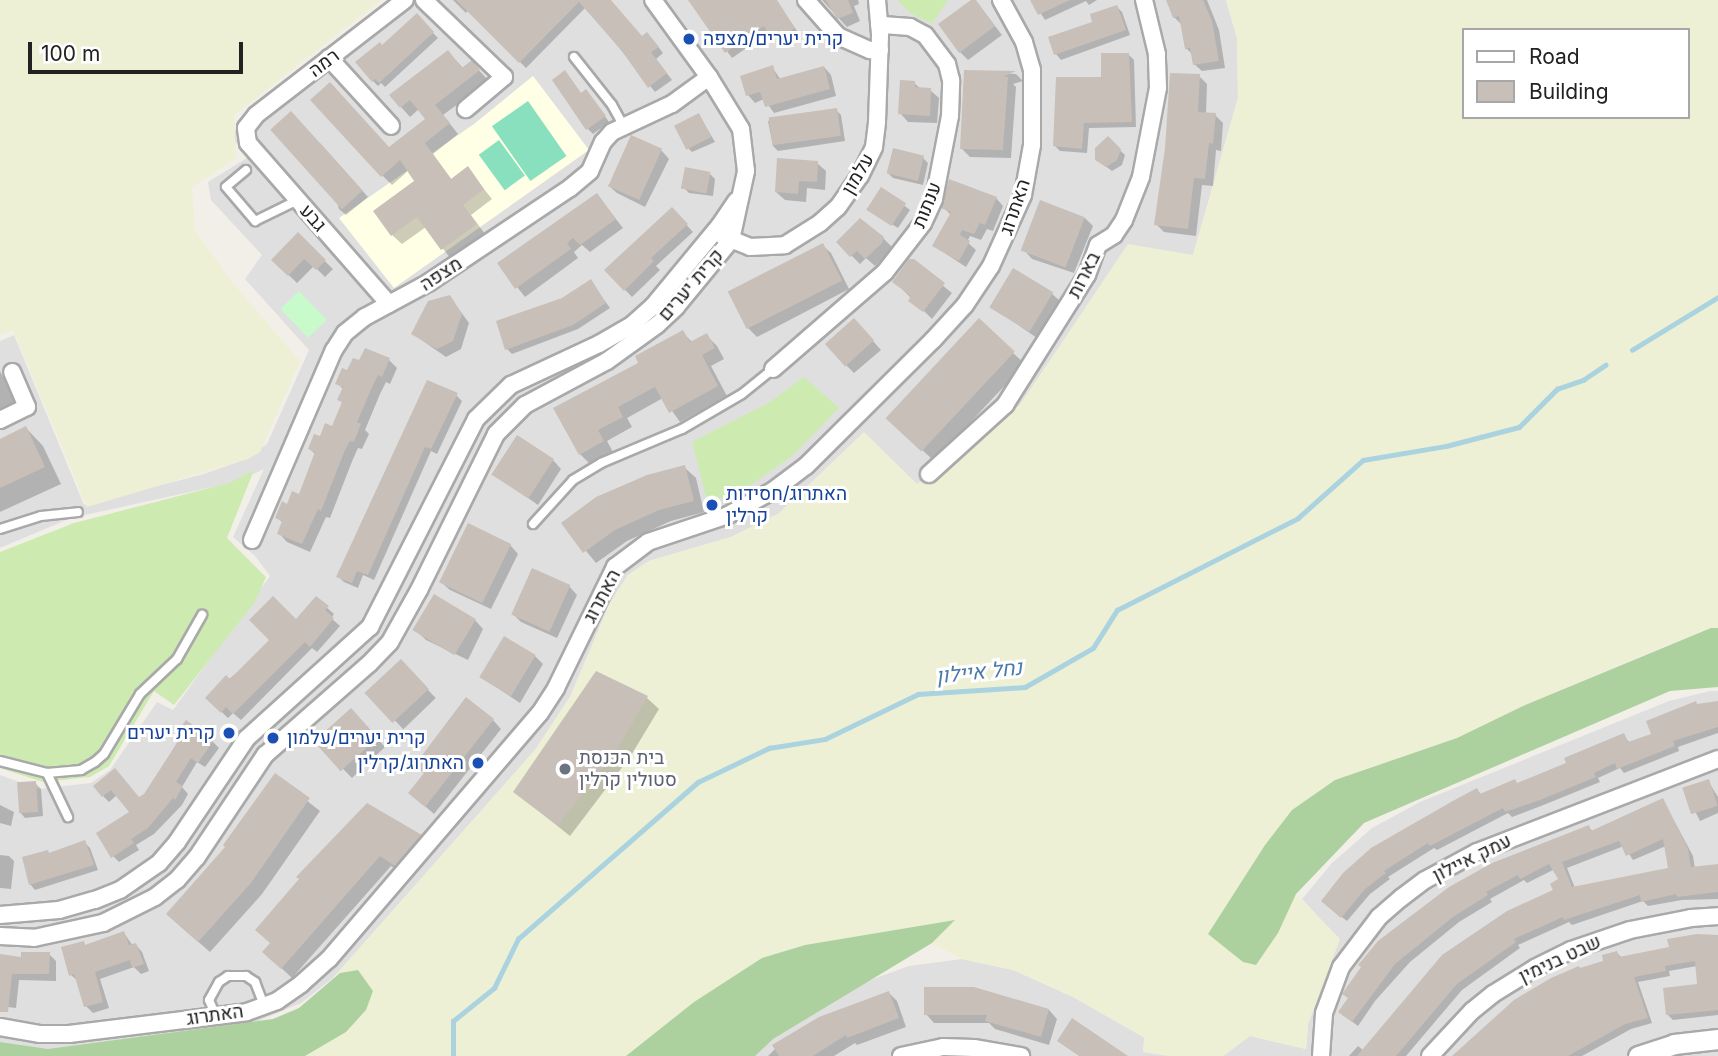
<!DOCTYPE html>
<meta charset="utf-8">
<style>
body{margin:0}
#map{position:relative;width:1718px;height:1056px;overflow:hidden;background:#f2efe9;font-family:Inter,Heebo,sans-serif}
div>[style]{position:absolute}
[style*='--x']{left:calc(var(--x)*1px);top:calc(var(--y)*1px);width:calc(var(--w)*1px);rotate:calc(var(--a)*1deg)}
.residential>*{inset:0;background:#e0dfdf}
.education>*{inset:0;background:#ffffe5}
.farmland>*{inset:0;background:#eef0d5}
.grass>*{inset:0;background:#cdebb0}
.forest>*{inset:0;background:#add19e}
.park>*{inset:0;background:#c8facc;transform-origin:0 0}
.pitch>*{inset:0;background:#88e0be;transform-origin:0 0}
.shadow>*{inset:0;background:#0003;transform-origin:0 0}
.stream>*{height:4.5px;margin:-2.25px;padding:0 2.25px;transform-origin:2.25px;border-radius:2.25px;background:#aad3df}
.building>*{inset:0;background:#c7bfb8;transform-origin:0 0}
.roads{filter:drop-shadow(2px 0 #a9a9a9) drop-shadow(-2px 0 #a9a9a9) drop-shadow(0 2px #a9a9a9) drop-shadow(0 -2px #a9a9a9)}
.service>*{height:8px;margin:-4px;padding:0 4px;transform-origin:4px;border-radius:4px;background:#fff}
.minor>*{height:16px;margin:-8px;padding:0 8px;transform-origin:8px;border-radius:8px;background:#fff}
.tertiary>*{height:19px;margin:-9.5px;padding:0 9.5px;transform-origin:9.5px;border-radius:9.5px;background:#fff}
.dots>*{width:19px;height:19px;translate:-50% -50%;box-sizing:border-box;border:4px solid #fff;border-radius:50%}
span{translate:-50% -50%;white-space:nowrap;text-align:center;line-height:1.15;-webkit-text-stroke:6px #fff;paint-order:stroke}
.transit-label{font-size:19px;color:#164399}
.left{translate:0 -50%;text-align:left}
.right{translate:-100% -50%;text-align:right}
.street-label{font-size:19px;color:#222}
.worship-label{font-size:19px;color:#5b616d}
.water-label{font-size:21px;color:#4a7aab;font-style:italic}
.legend{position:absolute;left:1462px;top:28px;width:228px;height:91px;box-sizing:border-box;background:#fff;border:2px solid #a7a7a7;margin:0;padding:9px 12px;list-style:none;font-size:21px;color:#222}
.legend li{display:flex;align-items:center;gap:14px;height:35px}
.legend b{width:35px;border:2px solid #a7a7a7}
.scale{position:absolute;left:28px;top:42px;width:215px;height:32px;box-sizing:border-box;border:4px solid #222;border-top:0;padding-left:9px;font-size:21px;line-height:24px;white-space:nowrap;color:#222;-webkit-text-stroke:5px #fff;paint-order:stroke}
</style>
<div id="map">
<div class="residential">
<div style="clip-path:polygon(389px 0,1226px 0,1237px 38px,1238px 98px,1193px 255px,1047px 365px,1020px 405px,959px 457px,917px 484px,810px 486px,778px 514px,731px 537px,649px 561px,628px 575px,610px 603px,570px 697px,535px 750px,333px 978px,301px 1003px,260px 1020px,235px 1056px,0 1056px,0 775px,39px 789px,91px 783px,110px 770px,157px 702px,173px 710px,270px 576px,255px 556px,233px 537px,264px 469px,236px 482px,71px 518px,0 548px,0 341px,14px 335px,84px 505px,204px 474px,238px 462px,267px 444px,309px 350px,245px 279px,262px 255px,211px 200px,208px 182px,247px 158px,231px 136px,239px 124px)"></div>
<div style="clip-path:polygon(1710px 691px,1718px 691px,1718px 1056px,1223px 1056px,1250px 1036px,1306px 1049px,1308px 1024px,1339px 939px,1302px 899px,1332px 863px,1372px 828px,1420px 802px,1669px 701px)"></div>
<div style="clip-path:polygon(962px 959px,1013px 970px,1073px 997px,1145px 1038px,1143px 1052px,1170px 1056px,733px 1056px,851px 987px,909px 966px)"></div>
</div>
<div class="education">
<div style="clip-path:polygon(533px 76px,589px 150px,394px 288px,339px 218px,474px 124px)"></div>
</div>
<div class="farmland">
<div style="clip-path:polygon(0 0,381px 0,234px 115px,236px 158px,192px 187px,195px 230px,231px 281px,300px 361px,260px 452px,248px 459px,87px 507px,13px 330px,0 335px)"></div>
<div style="clip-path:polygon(evenodd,1226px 0,1718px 0,1718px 628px,1711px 628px,1645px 654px,1523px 706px,1457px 738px,1335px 780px,1292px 810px,1265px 845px,1208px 934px,1256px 965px,1278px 933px,1296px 894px,1340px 939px,1308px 1024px,1306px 1049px,1250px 1036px,1223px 1056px,1170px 1056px,1143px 1052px,1144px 1037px,1073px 997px,1013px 970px,962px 959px,932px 943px,954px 920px,805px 945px,762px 958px,694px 1002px,626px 1056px,305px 1056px,324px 1044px,340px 973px,333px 978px,535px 750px,570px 697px,610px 603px,628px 575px,649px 561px,731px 537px,778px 514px,864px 432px,917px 484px,959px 457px,1020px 405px,1128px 244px,1193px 255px,1238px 98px,1237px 38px,1226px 0,1464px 30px,1688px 30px,1688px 117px,1464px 117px,1464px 30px)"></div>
</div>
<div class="grass">
<div style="clip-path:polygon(897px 0,948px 0,932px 24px,910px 13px)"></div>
<div style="clip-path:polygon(804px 377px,839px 408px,791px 457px,752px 484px,708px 504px,692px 442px,770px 402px)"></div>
<div style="clip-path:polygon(254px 470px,227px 538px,266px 577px,255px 602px,174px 705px,154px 691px,109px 766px,90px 777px,43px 782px,0 768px,0 552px,74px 523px,229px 483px)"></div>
</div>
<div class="forest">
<div style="clip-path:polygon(1711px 628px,1718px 628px,1718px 687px,1670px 691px,1364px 823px,1296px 894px,1278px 933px,1256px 965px,1243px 962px,1208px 934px,1265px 845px,1292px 810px,1335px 780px,1457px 738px,1523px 706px)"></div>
<div style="clip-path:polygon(955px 920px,932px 943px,773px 1039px,755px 1056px,626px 1056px,694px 1002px,762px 958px,805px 945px)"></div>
<div style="clip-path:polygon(358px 970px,373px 991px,366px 1010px,346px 1032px,305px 1056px,0 1056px,0 1042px,48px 1049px,273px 1019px,299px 1008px,340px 973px)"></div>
</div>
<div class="park">
<div style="left:299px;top:291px;width:40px;height:26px;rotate:46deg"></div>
</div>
<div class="pitch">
<div style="left:528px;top:101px;width:67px;height:44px;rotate:55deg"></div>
<div style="left:499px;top:140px;width:44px;height:25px;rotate:54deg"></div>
</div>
<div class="shadow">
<div style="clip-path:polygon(453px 0,609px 0,642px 38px,653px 40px,663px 53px,656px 59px,672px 80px,655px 92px,586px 7px,526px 68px,468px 10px,466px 13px)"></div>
<div style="clip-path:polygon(690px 0,775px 0,800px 35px,787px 43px,782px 37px,777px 40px,770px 32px,732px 58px)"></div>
<div style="clip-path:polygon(822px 0,858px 0,859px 4px,854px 6px,860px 21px,847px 27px)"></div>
<div style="clip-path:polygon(975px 0,1002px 35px,968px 60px,960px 52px)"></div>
<div style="clip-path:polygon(1032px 0,1097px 0,1089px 5px,1086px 1px,1045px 20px)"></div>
<div style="clip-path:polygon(1167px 0,1207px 0,1219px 30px,1225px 68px,1202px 71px,1194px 64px,1193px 55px,1186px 48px,1182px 25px,1174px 17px)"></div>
<div style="clip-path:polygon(1117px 7px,1122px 12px,1130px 35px,1061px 60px,1056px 54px)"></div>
<div style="clip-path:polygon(416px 16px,438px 38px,385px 87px,381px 83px,378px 86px,373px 81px,382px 47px)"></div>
<div style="clip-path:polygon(448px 52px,464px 69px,472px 63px,489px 81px,443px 115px,458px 134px,433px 154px,452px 180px,468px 169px,492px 199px,471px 215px,485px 234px,451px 259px,426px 227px,402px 244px,392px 235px,416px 181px,409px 170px,392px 185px,382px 175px,390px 149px,427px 119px,419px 109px,410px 117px,401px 107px)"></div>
<div style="clip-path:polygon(1128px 54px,1134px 60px,1136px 127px,1089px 128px,1087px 153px,1060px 151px,1055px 146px,1103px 79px)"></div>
<div style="clip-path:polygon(772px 67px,781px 80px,824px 67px,831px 75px,836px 96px,774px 113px,764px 99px,755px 103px,748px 95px)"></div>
<div style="clip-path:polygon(965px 72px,1016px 74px,1023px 81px,1013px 84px,1016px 87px,1011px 158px,970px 157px,962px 149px)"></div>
<div style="clip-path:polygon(1199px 76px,1207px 84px,1206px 114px,1215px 115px,1223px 123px,1221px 151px,1216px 150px,1213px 186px,1202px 185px,1196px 236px,1164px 232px,1156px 224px)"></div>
<div style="clip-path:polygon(570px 78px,582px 95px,591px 97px,609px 122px,593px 134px,588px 129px)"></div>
<div style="clip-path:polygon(914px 83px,921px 89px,930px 90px,939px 98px,937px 123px,908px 122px,900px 113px)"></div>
<div style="clip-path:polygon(836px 110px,841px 115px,845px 141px,778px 151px,773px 146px,768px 121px)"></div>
<div style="clip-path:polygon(699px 115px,715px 142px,692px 152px,687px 147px)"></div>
<div style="clip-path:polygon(1108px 139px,1125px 155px,1122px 165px,1112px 171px,1096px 159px)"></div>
<div style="clip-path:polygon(320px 143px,368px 197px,346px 215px,339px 209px)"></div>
<div style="clip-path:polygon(661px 150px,669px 159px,645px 207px,617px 193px,608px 185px)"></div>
<div style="clip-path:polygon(923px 158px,928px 163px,923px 185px,893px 178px,888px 173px)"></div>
<div style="clip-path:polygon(817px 163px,826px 171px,825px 190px,807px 188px,806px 202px,785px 200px,776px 192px)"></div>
<div style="clip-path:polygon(710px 174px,715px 179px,713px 196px,689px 193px,684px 188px)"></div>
<div style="clip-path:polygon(882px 189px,910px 210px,898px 228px,869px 210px)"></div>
<div style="clip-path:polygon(597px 195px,623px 228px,590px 252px,582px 245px,574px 252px,578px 258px,525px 297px,499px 264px)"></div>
<div style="clip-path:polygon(996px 198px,1003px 206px,993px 231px,987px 229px,981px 240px,970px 236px,967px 242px,976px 250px,966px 267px,934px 246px,951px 215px,943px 207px)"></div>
<div style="clip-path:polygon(672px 209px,693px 232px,656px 266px,660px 270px,632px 297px,606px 270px)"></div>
<div style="clip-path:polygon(1085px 218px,1093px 226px,1074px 273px,1032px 259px,1024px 250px)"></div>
<div style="clip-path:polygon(298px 235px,333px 269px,325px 277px,314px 266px,297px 283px,273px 260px)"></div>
<div style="clip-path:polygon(883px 238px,892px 247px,890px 252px,875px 266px,866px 258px,860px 264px,838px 242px)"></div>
<div style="clip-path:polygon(822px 245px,831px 253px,849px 289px,757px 337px,748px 328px)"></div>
<div style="clip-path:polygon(911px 260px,952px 293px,932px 319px,903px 290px)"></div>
<div style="clip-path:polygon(591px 282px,610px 308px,578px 329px,512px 354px,507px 349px,563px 300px)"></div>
<div style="clip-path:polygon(1051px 293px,1060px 301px,1037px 338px,992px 307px)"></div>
<div style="clip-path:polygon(450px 297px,469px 323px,461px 349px,446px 357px,413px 334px)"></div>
<div style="clip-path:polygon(862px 329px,881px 350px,854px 373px,846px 365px)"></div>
<div style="clip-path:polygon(682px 332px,693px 343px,706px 335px,717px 346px,724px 359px,711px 366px,727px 396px,680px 422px,663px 398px,627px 418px,632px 427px,607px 441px,613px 452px,590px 464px,580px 454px,641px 364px)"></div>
<div style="clip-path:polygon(1013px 353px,1025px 364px,934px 461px,900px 429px)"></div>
<div style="clip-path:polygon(389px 360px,397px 368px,390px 384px,386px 382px,380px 394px,365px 430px,369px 434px,362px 449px,358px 448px,353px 459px,330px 518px,326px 517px,310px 552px,287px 542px,279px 533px,283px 523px,277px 517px,300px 496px,316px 455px,310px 449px,332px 428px,343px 403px,339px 400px,344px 390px,337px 383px,360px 363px)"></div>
<div style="clip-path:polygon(0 371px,15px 402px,0 409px)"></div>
<div style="clip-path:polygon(456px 395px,462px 401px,437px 454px,431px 451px,374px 580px,363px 575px,358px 588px,344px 582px,338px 576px)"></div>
<div style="clip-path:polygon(26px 428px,43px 446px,61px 484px,0 512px,0 440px)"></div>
<div style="clip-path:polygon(553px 460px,561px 469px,538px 505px,493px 473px)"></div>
<div style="clip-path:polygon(684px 467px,696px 478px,704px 512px,671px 521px,627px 541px,596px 563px,564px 524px)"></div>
<div style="clip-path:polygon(510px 545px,518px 554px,491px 609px,450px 590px,441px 582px)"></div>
<div style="clip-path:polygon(569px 586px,577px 595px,557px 638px,521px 622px,513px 614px)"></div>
<div style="clip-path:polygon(316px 598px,334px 614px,331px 618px,340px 626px,317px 652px,312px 648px,241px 720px,233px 713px,228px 718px,207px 698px,296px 622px)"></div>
<div style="clip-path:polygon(475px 620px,483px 629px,468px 660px,426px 640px,417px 631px)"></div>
<div style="clip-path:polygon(535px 656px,543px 664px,520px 703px,481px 677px)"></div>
<div style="left:401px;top:662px;width:50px;height:45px;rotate:46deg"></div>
<div style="clip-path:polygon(597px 673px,647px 698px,659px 709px,630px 757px,570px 836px,515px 792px)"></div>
<div style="clip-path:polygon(1718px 702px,1718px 733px,1678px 747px,1679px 751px,1624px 773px,1620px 768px,1598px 778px,1600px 782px,1546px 804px,1512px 817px,1508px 813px,1437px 850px,1434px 848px,1388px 877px,1390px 879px,1370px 894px,1347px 921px,1328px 906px,1477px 790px,1482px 795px,1518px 785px,1568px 764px,1623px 735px,1630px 743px,1653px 735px,1698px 706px)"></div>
<div style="clip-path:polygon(359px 719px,385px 747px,352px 778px,317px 742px)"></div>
<div style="clip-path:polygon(493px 720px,501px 729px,434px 814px,410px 793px,425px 774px,417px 766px)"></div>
<div style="clip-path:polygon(183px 733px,213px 742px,219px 748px,205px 767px,197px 762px,182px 787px,188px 794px,182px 805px,154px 834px,136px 845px,139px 850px,119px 862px,113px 856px,131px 812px,117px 795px,109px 802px,103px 796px,115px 771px,140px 799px,145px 796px)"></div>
<div style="clip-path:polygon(275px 776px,320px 811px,262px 894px,210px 952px,179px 925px)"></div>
<div style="clip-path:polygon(1708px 781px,1718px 797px,1718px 813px,1700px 821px,1685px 791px)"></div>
<div style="clip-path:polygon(35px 783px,41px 789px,43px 816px,25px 818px,20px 812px)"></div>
<div style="clip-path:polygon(evenodd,1663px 800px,1693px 856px,1695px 869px,1718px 865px,1718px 899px,1682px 900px,1648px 906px,1643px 901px,1572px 925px,1569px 922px,1518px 945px,1520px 948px,1462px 990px,1406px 1056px,1349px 1056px,1358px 1046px,1364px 1051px,1563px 890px,1555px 869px,1527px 883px,1524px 880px,1490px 899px,1492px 902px,1459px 922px,1410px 962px,1375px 1001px,1358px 1026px,1346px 1017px,1363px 967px,1589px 827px,1593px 832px,1663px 800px,1624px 846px,1633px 860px,1666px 846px,1670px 869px,1575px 888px,1567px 868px,1624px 846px)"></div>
<div style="clip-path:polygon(0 805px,14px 812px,11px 826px,0 823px)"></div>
<div style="clip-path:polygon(421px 836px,431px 847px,406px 876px,391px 866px,292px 978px,275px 962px,271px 943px,330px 842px)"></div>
<div style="clip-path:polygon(84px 842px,90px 848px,98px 870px,35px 890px,30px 884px,50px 854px)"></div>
<div style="clip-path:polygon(0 855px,9px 856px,14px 861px,11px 889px,0 888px)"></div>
<div style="clip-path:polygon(124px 933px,133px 946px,136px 945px,142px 952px,149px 971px,141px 974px,134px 967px,100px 979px,109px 1008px,93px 1013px,86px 1006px,78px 981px,71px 975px,83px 943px,86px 946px)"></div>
<div style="clip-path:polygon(1718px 937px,1718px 1015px,1673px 1020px,1668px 1015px,1699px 985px,1697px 966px,1669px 971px,1670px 976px,1638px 982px,1652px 1023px,1631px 1029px,1582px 1056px,1457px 1056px,1580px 970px,1606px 962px,1617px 953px,1622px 958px)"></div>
<div style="clip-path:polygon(49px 954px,56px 961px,56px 981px,19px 980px,16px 1008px,0 1006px,0 956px,23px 959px)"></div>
<div style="clip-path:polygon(889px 993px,897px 1001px,906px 1027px,857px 1045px,855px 1043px,834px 1056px,768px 1056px,776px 1048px)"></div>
<div style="clip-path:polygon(1049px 1010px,1057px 1019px,1049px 1045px,995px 1029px,989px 1023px,934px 1023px,926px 1014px)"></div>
</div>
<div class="stream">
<div style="--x:1632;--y:350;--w:101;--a:-31.6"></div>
<div style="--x:453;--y:1056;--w:35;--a:-90"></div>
<div style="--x:453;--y:1021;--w:53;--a:-38.8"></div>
<div style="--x:494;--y:988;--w:55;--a:-63.9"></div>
<div style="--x:518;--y:939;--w:239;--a:-41.1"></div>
<div style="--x:698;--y:782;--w:79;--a:-25.6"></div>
<div style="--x:769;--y:748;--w:57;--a:-9.1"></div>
<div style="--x:825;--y:739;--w:103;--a:-25.8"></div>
<div style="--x:918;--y:694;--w:107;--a:-3.7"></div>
<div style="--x:1025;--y:687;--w:78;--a:-29.8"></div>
<div style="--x:1093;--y:648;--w:45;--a:-57.7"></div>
<div style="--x:1117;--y:610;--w:203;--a:-26.9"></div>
<div style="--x:1298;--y:518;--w:87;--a:-41.7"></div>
<div style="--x:1363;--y:460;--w:84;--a:-9.6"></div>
<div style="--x:1446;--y:446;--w:75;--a:-14.6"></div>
<div style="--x:1519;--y:427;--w:54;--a:-45"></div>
<div style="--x:1557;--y:389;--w:28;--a:-19"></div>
<div style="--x:1583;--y:380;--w:27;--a:-34"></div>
</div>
<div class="building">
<div style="clip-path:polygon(456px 0,611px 0,642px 36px,647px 32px,659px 47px,651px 52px,667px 73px,648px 88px,622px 51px,579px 2px,519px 63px)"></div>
<div style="clip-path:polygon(688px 0,777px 0,795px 28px,780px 38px,776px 31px,770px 36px,764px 26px,725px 53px)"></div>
<div style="clip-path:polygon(826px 0,848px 0,853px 13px,837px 19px)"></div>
<div style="clip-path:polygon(971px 0,976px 0,995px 26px,959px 53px,938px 24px)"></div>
<div style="clip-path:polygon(1030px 0,1070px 0,1038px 15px)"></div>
<div style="clip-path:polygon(1166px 0,1203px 0,1212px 21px,1219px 61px,1193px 65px,1190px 48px,1185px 49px,1179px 16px,1173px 18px)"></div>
<div style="clip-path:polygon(1117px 5px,1126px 30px,1054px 55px,1048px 37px,1092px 22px,1090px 14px)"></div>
<div style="clip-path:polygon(417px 13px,434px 32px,379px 83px,375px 79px,372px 82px,355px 62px,380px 42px,382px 45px)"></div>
<div style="clip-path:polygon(448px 50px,462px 68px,472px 60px,480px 70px,435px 105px,450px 123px,425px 143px,451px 179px,468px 166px,484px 189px,463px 205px,477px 224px,441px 250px,417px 217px,391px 236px,373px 211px,414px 181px,400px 160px,381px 177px,310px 100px,330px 82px,389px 147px,425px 119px,410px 100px,400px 108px,389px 95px)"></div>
<div style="clip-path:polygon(1101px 53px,1129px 53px,1132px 122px,1084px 123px,1082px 149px,1053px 146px,1056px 77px,1101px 77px)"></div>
<div style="clip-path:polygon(773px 65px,777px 79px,824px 66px,830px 89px,765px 107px,760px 92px,746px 96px,740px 76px)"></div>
<div style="clip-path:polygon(565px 70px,581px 93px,586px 89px,606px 116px,586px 130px,552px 80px)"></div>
<div style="clip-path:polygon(964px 70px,1016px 71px,1003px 77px,1008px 77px,1003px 150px,960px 149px)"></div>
<div style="clip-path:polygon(1170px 73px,1200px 74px,1198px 112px,1216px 113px,1213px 144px,1209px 143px,1205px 179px,1194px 178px,1188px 229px,1154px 225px,1165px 148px)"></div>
<div style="clip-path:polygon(900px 80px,915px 81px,915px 87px,931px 88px,930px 116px,898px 114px)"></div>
<div style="left:837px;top:108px;width:28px;height:69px;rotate:82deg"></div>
<div style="left:291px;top:111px;width:107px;height:28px;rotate:48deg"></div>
<div style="left:699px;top:113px;width:27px;height:28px;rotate:63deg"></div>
<div style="left:631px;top:135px;width:34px;height:56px;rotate:24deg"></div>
<div style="clip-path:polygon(1108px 136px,1121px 149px,1117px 160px,1106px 167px,1095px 160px,1095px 148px)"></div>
<div style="left:893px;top:148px;width:32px;height:26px;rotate:14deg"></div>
<div style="clip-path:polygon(777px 158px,818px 161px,817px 182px,799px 181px,798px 194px,775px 192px)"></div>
<div style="left:685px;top:167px;width:26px;height:22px;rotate:11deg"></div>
<div style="clip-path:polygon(949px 179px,997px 197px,985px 225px,980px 223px,974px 234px,962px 230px,960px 235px,970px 241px,959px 261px,932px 246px,951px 212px,941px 208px)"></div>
<div style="left:881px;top:187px;width:30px;height:27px;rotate:33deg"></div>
<div style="clip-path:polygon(597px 193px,616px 219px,580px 245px,573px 238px,567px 243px,571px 249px,515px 289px,497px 263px)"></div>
<div style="left:1040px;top:200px;width:48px;height:54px;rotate:21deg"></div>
<div style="clip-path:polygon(672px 207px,688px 224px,651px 258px,654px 261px,624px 291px,604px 270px)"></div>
<div style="clip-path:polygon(860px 218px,884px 237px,882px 243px,865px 259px,857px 251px,850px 257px,836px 242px)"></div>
<div style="clip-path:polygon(298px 232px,326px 260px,316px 270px,304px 259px,288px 276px,271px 260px)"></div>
<div style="left:823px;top:243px;width:42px;height:107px;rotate:63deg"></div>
<div style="clip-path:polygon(909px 259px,914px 259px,945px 283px,923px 312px,908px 301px,911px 296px,892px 282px)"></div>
<div style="left:1013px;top:268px;width:47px;height:46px;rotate:31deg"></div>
<div style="clip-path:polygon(591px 279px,606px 303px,573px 325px,505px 350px,496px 321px,562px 298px)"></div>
<div style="clip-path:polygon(450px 295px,462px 314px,453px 341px,437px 349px,411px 334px,428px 301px)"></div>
<div style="left:854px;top:318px;width:30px;height:39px;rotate:48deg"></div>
<div style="left:979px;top:318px;width:49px;height:137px;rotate:43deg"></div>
<div style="clip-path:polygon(683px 330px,690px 342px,707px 333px,715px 348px,702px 355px,718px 386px,669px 413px,655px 387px,618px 407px,623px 417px,598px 430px,604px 441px,579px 455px,553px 408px,638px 363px,635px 356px)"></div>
<div style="clip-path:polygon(365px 348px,390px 358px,382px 377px,378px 375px,373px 385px,357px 422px,361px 424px,354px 442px,350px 441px,345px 450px,321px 511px,318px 509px,302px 544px,277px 534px,282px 521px,275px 518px,282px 501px,287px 504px,292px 491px,299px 494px,315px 452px,308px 449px,314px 434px,320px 436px,325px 423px,332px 426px,342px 402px,337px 400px,343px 387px,335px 384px,342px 368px,347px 370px,353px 358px,359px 360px)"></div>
<div style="clip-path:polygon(427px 380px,458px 393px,431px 449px,425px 447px,368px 575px,357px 571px,352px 583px,336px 577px)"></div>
<div style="clip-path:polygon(26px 426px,45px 467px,0 488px,0 439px)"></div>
<div style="left:517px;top:435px;width:44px;height:47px;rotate:33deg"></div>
<div style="clip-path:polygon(685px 465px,694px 501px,659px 510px,615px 530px,583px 553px,561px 523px,596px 497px,647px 475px)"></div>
<div style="left:468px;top:523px;width:48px;height:66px;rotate:26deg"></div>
<div style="left:532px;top:568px;width:42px;height:51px;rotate:24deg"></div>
<div style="left:434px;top:594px;width:49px;height:42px;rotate:31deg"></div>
<div style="clip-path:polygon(273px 596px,296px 619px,316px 596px,329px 606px,325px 610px,334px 618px,310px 647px,305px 642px,233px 714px,226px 707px,221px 713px,205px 698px,226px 675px,230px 679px,269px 640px,249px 620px)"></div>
<div style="left:504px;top:636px;width:37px;height:48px;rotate:31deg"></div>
<div style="left:401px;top:659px;width:41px;height:50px;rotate:47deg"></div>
<div style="clip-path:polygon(596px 671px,648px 696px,619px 746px,558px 826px,513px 792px)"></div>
<div style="clip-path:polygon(466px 697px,494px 719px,425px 807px,408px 793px,424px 773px,414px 766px)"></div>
<div style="clip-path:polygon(1696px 701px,1697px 704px,1718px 701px,1718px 727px,1673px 741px,1675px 746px,1617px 769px,1615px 763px,1594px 773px,1596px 777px,1540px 800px,1505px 812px,1503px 808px,1430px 846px,1428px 843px,1384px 871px,1386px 873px,1365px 889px,1341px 918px,1321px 901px,1343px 873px,1371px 848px,1451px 802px,1477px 788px,1480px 794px,1515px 779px,1517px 783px,1566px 763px,1564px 758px,1624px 733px,1628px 742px,1651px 734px,1646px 721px)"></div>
<div style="left:351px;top:708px;width:40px;height:50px;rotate:48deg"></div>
<div style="clip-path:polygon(186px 720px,214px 740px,198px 763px,191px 758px,176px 782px,183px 786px,175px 800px,173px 798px,148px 828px,131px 839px,134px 843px,111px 858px,96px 833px,129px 812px,111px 790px,102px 797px,93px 786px,115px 768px,139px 797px,144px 794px,175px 746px,182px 733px,178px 731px)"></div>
<div style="clip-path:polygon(275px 773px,310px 798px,251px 883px,198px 942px,166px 914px,225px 847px,223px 845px)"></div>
<div style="left:1709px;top:779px;width:28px;height:28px;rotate:72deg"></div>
<div style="left:36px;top:781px;width:31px;height:19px;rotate:86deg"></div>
<div style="clip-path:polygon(evenodd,1663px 798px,1688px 849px,1691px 867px,1718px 864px,1718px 892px,1677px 897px,1676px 894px,1641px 902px,1640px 895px,1564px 920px,1563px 917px,1514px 939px,1516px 942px,1457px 984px,1396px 1056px,1357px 1056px,1442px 955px,1507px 911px,1553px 890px,1550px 884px,1558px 879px,1549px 864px,1520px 879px,1518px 875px,1486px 892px,1488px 895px,1453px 917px,1395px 964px,1352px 1022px,1338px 1012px,1348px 998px,1342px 994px,1361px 967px,1358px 965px,1378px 941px,1449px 887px,1492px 863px,1589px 825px,1591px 831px,1663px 798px,1663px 839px,1668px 868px,1572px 887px,1562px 862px,1619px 841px,1626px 856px,1663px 839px)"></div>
<div style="clip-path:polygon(367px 803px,422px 835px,395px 866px,380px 856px,281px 969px,262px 952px,270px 943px,255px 930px,299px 879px,296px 877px)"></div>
<div style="clip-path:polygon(85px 840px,94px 865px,29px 885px,22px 857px,48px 850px,49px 853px)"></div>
<div style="clip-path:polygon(124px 931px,129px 945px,136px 943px,144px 964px,132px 968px,130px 960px,95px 972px,103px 1002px,84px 1007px,74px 974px,69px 976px,61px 947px,84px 941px,85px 945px)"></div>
<div style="clip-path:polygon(1697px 934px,1718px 935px,1718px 1010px,1666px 1015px,1663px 988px,1697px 984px,1695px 961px,1665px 966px,1666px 971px,1634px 977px,1648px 1018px,1625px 1024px,1568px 1056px,1452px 1056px,1514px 1000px,1551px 978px,1579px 966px,1580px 968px,1603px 961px,1602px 955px,1617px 951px,1619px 957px,1669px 947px,1667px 939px)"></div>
<div style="clip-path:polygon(21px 952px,50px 952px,49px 974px,12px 974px,8px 1012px,0 1012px,0 954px,21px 957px)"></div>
<div style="clip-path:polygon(924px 987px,974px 987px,1049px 1009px,1041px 1037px,985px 1021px,987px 1015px,924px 1015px)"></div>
<div style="clip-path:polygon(889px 991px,899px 1018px,847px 1038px,846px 1035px,813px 1056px,779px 1056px,772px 1045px,819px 1017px)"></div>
<div style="clip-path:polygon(1072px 1018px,1128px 1056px,1079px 1056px,1057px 1041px)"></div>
</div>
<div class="roads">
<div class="service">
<div style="--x:574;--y:57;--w:61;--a:51.6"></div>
<div style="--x:612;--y:105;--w:23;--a:61"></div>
<div style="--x:246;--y:170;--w:26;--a:140"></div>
<div style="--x:226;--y:187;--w:45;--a:49.5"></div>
<div style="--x:255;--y:221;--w:48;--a:-26"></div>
<div style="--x:533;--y:524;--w:59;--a:-47.7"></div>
<div style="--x:573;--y:480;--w:33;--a:-31"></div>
<div style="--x:601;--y:463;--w:88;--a:-22.8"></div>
<div style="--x:682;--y:429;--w:69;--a:-30.3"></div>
<div style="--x:742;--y:394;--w:40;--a:-39"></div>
<div style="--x:0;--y:529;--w:43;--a:-17.6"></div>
<div style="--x:41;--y:516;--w:37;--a:-6"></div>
<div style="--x:0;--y:761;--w:49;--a:14.3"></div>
<div style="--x:47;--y:773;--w:34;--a:-5"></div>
<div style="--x:81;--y:770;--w:16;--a:-30"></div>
<div style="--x:95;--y:762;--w:12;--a:-42"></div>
<div style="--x:104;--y:754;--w:70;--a:-59"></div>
<div style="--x:140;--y:694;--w:51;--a:-43.4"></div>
<div style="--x:177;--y:659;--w:51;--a:-60.4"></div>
<div style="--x:47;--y:773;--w:49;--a:64.5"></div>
<div style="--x:216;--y:1016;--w:17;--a:-114"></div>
<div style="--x:209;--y:1000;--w:21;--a:-61"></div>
<div style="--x:219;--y:982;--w:11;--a:-34"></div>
<div style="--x:228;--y:976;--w:18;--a:0"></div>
<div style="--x:246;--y:976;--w:11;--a:34"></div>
<div style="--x:255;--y:982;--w:25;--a:69"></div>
</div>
<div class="minor">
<div style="--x:424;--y:0;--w:111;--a:43.9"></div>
<div style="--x:504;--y:77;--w:50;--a:139.9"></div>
<div style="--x:806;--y:0;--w:48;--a:48.4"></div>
<div style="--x:838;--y:36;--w:35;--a:24"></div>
<div style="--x:870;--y:50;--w:10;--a:0"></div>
<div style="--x:329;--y:58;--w:92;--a:47.6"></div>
<div style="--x:723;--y:236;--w:29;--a:22"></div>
<div style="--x:750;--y:247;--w:35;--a:-3"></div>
<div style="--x:785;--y:245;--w:41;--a:-32.2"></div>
<div style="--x:820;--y:223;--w:24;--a:-42"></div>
<div style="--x:838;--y:207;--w:38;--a:-55"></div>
<div style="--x:860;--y:176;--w:32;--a:-64"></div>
<div style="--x:874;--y:147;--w:25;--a:-83"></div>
<div style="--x:877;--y:122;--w:88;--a:-88"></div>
<div style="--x:880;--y:34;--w:34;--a:-95"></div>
<div style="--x:389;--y:304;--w:214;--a:-131.2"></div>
<div style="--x:248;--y:143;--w:15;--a:-98"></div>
<div style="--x:246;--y:128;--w:16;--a:-52"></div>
<div style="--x:256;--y:115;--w:188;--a:-37.7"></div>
<div style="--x:773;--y:369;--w:148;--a:-40.9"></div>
<div style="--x:885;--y:272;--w:62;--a:-52.2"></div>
<div style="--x:923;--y:223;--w:26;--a:-65"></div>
<div style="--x:934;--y:199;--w:85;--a:-79.1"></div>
<div style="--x:950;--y:116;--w:36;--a:-88"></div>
<div style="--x:951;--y:80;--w:16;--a:-104"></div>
<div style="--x:947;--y:64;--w:36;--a:-127"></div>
<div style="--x:925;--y:35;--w:17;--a:-152"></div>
<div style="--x:910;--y:27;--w:31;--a:-176"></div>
<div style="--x:0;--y:420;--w:30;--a:-26"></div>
<div style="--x:27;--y:407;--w:38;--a:-113"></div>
<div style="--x:929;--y:474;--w:103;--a:-42.2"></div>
<div style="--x:1005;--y:405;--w:154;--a:-57.8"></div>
<div style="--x:1087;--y:275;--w:32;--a:-70"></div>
<div style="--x:1098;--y:245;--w:19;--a:-32"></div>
<div style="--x:1114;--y:235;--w:18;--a:-56"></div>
<div style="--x:1124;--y:220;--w:46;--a:-68.4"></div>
<div style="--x:1141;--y:177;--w:91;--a:-79.2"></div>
<div style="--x:1158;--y:88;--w:34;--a:-92"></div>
<div style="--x:1157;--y:54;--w:56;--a:-103.5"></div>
<div style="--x:252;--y:540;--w:207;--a:-66.7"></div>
<div style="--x:334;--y:350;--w:20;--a:-57"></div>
<div style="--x:345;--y:333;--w:26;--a:-39"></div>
<div style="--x:365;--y:317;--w:72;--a:-28.4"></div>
<div style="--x:428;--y:283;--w:171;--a:-33.8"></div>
<div style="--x:570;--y:188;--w:26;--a:-40"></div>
<div style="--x:590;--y:171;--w:32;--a:-66"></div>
<div style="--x:603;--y:142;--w:13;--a:-48"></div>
<div style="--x:612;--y:132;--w:66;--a:-25"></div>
<div style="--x:672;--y:104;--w:46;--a:-36.1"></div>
<div style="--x:0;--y:915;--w:59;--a:-4.8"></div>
<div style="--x:59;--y:910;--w:37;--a:-16"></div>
<div style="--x:95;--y:900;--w:27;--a:-22"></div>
<div style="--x:120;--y:890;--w:47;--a:-34.7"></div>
<div style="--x:159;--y:863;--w:28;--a:-49"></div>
<div style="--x:177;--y:842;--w:125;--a:-56.1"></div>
<div style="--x:247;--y:738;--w:166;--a:-42.1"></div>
<div style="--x:370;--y:627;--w:233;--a:-63"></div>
<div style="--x:476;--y:419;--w:49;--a:-44.2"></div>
<div style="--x:511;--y:385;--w:97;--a:-25"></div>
<div style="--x:599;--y:344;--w:39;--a:-30"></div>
<div style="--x:633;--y:324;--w:27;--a:-42"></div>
<div style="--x:653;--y:306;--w:105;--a:-50.4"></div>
<div style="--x:720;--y:225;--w:29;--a:-56"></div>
<div style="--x:0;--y:936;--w:34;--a:3"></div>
<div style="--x:34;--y:938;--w:71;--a:-12.3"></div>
<div style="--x:103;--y:923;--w:58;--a:-26.6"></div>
<div style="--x:155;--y:897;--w:28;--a:-38"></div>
<div style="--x:177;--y:880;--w:30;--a:-49"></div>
<div style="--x:197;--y:857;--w:123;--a:-56.3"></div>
<div style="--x:265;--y:755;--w:138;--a:-41.2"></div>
<div style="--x:369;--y:664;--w:30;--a:-46"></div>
<div style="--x:390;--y:642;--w:60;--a:-60.9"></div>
<div style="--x:419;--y:590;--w:174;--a:-63.7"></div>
<div style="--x:496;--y:434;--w:41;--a:-45"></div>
<div style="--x:525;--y:405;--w:93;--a:-28.2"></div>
<div style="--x:607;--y:361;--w:62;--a:-35.8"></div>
<div style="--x:657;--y:325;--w:26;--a:-43"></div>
<div style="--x:676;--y:307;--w:87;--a:-50.6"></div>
<div style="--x:731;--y:240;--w:71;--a:-77.7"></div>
<div style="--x:746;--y:171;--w:42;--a:-96.8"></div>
<div style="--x:741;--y:129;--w:61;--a:-121.6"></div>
<div style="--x:709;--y:77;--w:95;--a:-126"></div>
<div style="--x:0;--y:1027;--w:41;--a:9.9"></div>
<div style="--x:40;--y:1034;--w:29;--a:0"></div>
<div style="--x:69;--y:1034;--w:179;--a:-7"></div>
<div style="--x:247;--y:1012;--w:32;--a:-20"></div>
<div style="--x:277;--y:1001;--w:29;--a:-35"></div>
<div style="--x:301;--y:984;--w:38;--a:-42"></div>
<div style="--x:329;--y:959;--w:324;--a:-49.4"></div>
<div style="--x:540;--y:713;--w:30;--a:-57"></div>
<div style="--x:556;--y:688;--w:135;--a:-64"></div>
<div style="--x:615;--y:567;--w:41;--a:-37.1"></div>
<div style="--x:648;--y:542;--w:84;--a:-18.6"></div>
<div style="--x:728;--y:515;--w:52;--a:-28.5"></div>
<div style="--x:774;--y:490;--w:40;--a:-37"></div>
<div style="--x:806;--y:466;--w:179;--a:-44.8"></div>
<div style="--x:933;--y:340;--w:47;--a:-47.6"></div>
<div style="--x:965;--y:305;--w:47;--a:-56.3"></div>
<div style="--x:991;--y:266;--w:78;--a:-65.7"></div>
<div style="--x:1023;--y:195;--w:51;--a:-79.8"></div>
<div style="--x:1032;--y:145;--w:75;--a:-90"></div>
<div style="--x:1032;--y:70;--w:29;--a:-106"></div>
<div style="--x:1024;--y:42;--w:48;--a:-118.7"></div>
<div style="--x:901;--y:1056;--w:43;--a:-12.1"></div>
<div style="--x:943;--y:1047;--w:31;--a:2"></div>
<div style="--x:974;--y:1048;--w:48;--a:9.7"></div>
<div style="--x:1321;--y:1056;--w:43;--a:-86"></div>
<div style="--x:1324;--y:1013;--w:49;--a:-69.7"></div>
<div style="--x:1341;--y:967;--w:63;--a:-52.8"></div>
<div style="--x:1379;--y:917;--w:29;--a:-41"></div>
<div style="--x:1401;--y:898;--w:30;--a:-37"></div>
<div style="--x:1425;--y:880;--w:59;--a:-28.3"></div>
<div style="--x:1477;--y:852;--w:258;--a:-21.1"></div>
<div style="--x:1430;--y:1056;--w:62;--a:-47"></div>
<div style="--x:1472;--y:1011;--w:27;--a:-39"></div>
<div style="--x:1493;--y:994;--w:49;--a:-31.8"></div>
<div style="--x:1535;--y:968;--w:40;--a:-26.6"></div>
<div style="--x:1571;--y:950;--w:62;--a:-18.7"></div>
<div style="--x:1630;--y:930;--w:62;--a:-11.1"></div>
<div style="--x:1691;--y:918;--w:27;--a:-4"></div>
</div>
<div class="tertiary">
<div style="--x:1638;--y:1056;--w:38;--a:-18"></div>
<div style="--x:1674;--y:1044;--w:44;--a:-6.5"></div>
</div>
</div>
<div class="dots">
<div style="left:689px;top:39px;background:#1a4fb4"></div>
<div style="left:712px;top:505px;background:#1a4fb4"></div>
<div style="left:229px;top:733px;background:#1a4fb4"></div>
<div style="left:273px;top:738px;background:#1a4fb4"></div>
<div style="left:478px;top:763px;background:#1a4fb4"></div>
<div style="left:565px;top:769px;background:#6b7280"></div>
</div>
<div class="transit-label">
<span class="left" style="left:703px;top:39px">קרית יערים/מצפה</span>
<span class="left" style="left:726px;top:505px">האתרוג/חסידות<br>קרלין</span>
<span class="right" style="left:215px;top:733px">קרית יערים</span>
<span class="left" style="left:287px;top:738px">קרית יערים/עלמון</span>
<span class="right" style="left:464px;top:763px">האתרוג/קרלין</span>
</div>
<div class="street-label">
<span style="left:324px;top:63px;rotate:-37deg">רמה</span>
<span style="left:858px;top:174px;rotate:-59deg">עלמון</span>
<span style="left:927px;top:205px;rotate:-68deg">ענתות</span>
<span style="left:1015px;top:207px;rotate:-71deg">האתרוג</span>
<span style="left:313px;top:218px;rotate:49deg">גבע</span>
<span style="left:441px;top:274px;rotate:-33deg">מצפה</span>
<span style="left:1084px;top:275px;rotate:-63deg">בארות</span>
<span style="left:691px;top:285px;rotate:-49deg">קרית יערים</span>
<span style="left:602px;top:596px;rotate:-62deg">האתרוג</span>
<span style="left:1472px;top:858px;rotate:-26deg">עמק איילון</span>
<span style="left:1560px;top:959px;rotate:-25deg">שבט בנימין</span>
<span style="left:215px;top:1015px;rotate:-8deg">האתרוג</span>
</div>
<div class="worship-label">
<span class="left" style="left:579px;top:769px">בית הכנסת<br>סטולין קרלין</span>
</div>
<div class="water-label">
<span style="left:979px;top:672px;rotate:-6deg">נחל איילון</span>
</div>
<ul class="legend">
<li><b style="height:9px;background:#fff"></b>Road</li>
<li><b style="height:19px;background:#c7bfb8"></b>Building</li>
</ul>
<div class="scale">100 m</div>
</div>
